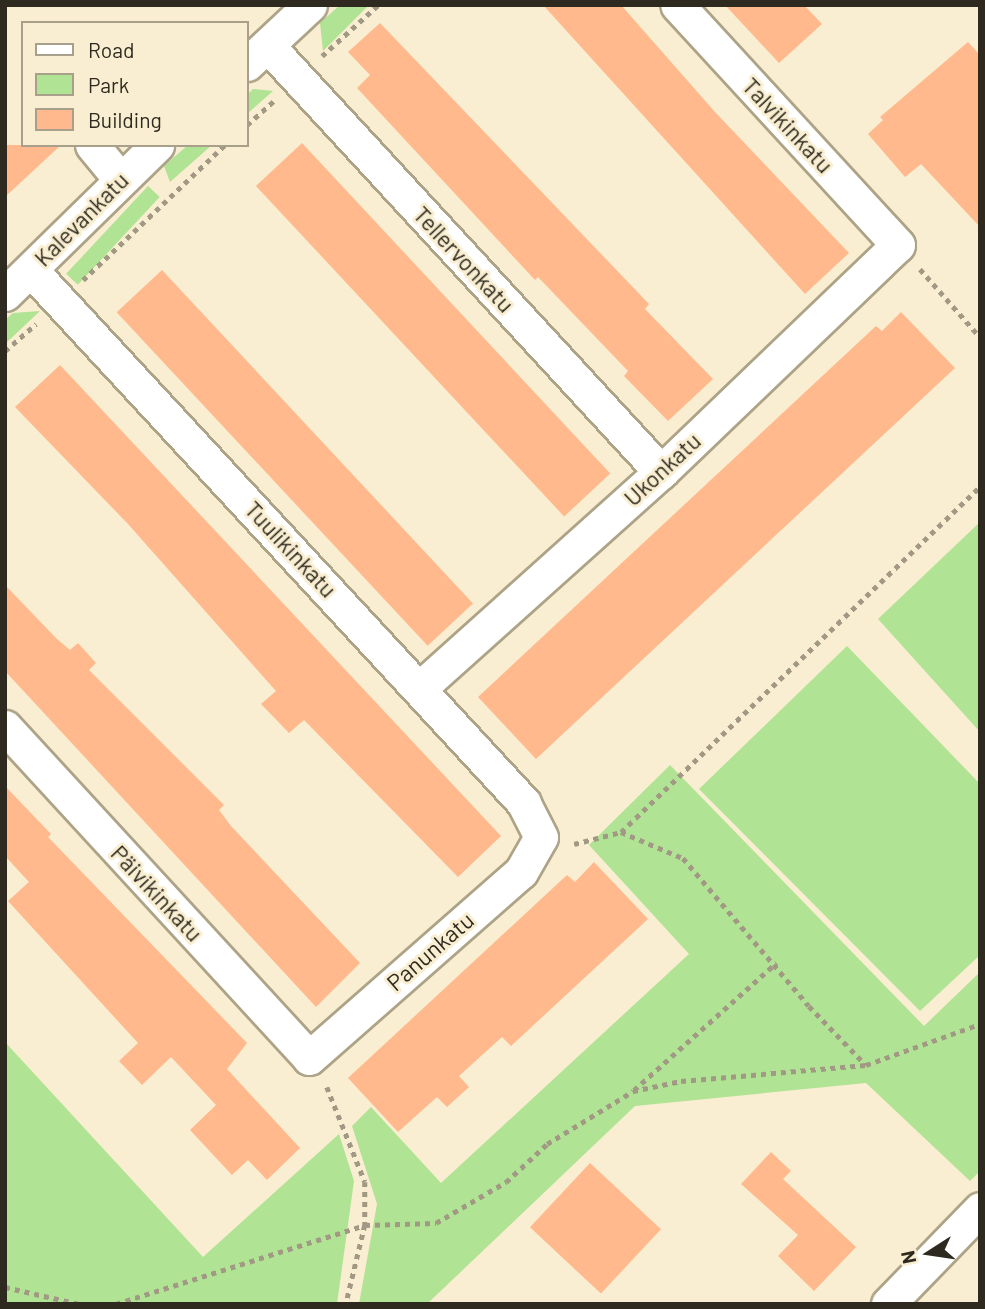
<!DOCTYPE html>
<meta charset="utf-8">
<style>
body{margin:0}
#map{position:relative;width:985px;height:1309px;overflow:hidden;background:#f9eed1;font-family:Barlow,sans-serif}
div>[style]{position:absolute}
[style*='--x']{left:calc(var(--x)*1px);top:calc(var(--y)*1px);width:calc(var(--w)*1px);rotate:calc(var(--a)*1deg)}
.green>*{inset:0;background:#b0e393;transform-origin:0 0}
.building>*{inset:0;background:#ffb98d;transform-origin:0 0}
.path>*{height:4.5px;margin-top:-2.25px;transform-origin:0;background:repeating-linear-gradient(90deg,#a19984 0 5px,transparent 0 10px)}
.roads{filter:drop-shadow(2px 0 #ada387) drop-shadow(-2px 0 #ada387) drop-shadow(0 2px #ada387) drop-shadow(0 -2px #ada387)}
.minor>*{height:33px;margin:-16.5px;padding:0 16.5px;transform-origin:16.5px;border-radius:16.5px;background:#fff}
span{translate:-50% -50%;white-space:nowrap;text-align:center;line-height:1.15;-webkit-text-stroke:6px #f9eed1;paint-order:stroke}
.street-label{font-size:23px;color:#2e2a1f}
.frame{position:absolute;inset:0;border:7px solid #2e2a1f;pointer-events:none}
.legend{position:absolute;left:21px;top:21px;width:228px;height:126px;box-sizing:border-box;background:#f9eed1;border:2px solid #a8a08a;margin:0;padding:9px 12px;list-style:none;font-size:21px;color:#2e2a1f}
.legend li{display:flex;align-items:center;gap:14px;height:35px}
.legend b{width:35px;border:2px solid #a8a08a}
.north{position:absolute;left:894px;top:1218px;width:70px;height:70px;-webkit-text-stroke:5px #f9eed1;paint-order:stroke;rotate:258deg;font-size:19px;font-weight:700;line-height:28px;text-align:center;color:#2e2a1f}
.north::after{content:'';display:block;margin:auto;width:24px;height:32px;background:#2e2a1f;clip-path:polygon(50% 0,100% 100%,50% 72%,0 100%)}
</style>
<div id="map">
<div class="green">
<div style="clip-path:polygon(340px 5px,369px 5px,323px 51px,320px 23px)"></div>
<div style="clip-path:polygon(253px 89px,273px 91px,247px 114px,247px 95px)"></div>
<div style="clip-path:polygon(188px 145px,212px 145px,170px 182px,164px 166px)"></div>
<div style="left:148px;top:186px;width:16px;height:120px;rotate:43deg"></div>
<div style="clip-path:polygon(40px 311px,5px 344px,5px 320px,13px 313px)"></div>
<div style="clip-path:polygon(980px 522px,980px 732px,878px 619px)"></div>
<div style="clip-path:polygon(847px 646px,980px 784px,980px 955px,920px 1011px,699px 789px)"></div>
<div style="clip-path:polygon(670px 765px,924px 1026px,980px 972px,980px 1171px,970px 1181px,866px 1083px,635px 1106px,427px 1304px,359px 1304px,377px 1204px,352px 1126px,371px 1107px,441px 1183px,689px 954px,589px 845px)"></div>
<div style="clip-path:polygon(5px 1042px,203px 1257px,339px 1134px,354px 1181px,337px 1304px,5px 1304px)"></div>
</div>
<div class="building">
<div style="clip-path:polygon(543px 5px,621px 5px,715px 112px,849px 253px,805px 294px)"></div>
<div style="clip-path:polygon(725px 5px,804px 5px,822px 24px,779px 63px)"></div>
<div style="clip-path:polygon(380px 23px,649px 304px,645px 309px,713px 379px,668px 421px,624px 376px,628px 371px,538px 277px,535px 280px,357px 88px,370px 75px,348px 52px)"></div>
<div style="clip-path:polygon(968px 42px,980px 55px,980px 227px,921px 164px,905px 177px,868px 134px,883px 120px,880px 117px)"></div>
<div style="left:302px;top:143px;width:452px;height:63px;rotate:47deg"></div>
<div style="clip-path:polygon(5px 145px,61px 145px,5px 197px)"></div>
<div style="left:162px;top:270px;width:456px;height:62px;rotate:47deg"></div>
<div style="clip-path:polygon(901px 312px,955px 368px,536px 759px,478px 697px,876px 326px,882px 331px)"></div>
<div style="clip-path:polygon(60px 365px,501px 836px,458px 877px,304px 720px,289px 733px,261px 704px,276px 691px,128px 524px,15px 407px)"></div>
<div style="clip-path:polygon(5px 585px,57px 639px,70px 650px,78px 643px,96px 663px,89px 670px,224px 805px,219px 810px,231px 826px,360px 963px,316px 1007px,5px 671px)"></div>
<div style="clip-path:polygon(5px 786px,51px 834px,48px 837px,247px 1043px,227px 1069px,300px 1148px,267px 1180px,248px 1160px,232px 1175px,190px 1130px,216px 1105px,171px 1057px,142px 1085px,119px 1061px,138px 1043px,8px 901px,29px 882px,5px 856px)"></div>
<div style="clip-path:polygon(594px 862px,648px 919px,511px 1046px,502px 1037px,459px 1076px,469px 1087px,447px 1107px,437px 1097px,398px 1132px,348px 1078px,567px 875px,575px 882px)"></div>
<div style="clip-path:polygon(771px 1152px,791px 1171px,783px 1179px,856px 1247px,814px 1291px,778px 1256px,798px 1235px,741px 1184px)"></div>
<div style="left:590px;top:1163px;width:97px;height:88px;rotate:43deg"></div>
</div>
<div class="path">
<div style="--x:322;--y:56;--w:76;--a:-42.3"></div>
<div style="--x:247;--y:125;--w:38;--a:-42"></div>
<div style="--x:920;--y:269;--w:91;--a:48.6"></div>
<div style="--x:83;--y:280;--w:196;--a:-43.6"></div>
<div style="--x:5;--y:351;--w:41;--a:-41.1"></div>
<div style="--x:621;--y:832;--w:498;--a:-43.9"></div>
<div style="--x:574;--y:844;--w:49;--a:-14.3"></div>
<div style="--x:621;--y:832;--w:67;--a:22.8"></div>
<div style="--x:683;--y:858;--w:194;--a:49.6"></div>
<div style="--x:809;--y:1006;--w:82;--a:46"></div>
<div style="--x:866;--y:1065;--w:121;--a:-19.8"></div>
<div style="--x:327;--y:1087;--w:102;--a:68.2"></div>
<div style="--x:365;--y:1182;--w:43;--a:90"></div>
<div style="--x:365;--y:1225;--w:81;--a:103.5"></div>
<div style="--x:634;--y:1090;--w:191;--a:-41.8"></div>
<div style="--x:5;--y:1287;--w:76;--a:12.9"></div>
<div style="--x:116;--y:1304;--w:261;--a:-17.6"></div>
<div style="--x:365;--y:1225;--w:71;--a:-1.6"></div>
<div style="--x:436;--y:1223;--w:81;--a:-30.4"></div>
<div style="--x:506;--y:1182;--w:56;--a:-42.8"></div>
<div style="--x:547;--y:1144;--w:101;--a:-31.6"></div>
<div style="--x:633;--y:1091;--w:49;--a:-11.8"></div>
<div style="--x:681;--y:1081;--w:186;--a:-4.9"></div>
</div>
<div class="roads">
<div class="minor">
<div style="--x:268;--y:46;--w:580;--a:47.31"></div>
<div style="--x:247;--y:64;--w:86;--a:-43.1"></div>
<div style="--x:92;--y:145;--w:44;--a:50.5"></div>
<div style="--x:5;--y:294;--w:213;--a:-44.4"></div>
<div style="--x:420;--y:688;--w:324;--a:-41.9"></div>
<div style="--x:661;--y:472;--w:328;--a:-43.8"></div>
<div style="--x:898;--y:245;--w:326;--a:-132.6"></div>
<div style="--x:5;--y:727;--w:449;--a:47.4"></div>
<div style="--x:309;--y:1058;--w:282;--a:-41.3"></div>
<div style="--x:521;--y:872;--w:40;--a:-60.3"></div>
<div style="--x:541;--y:837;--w:38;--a:-117"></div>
<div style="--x:524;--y:803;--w:726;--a:-132.77"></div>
<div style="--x:888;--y:1304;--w:132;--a:-45.9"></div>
</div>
</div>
<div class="street-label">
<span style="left:788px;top:125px;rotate:47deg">Talvikinkatu</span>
<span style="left:81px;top:219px;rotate:-45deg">Kalevankatu</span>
<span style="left:464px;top:259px;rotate:47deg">Tellervonkatu</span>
<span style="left:662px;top:469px;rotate:-43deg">Ukonkatu</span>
<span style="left:291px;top:549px;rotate:47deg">Tuulikinkatu</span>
<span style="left:157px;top:893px;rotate:47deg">Päivikinkatu</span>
<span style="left:430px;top:951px;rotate:-41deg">Panunkatu</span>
</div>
<div class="frame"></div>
<ul class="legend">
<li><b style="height:9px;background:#fff"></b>Road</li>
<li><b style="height:19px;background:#b0e393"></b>Park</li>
<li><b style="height:19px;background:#ffb98d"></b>Building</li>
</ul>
<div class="north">N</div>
</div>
